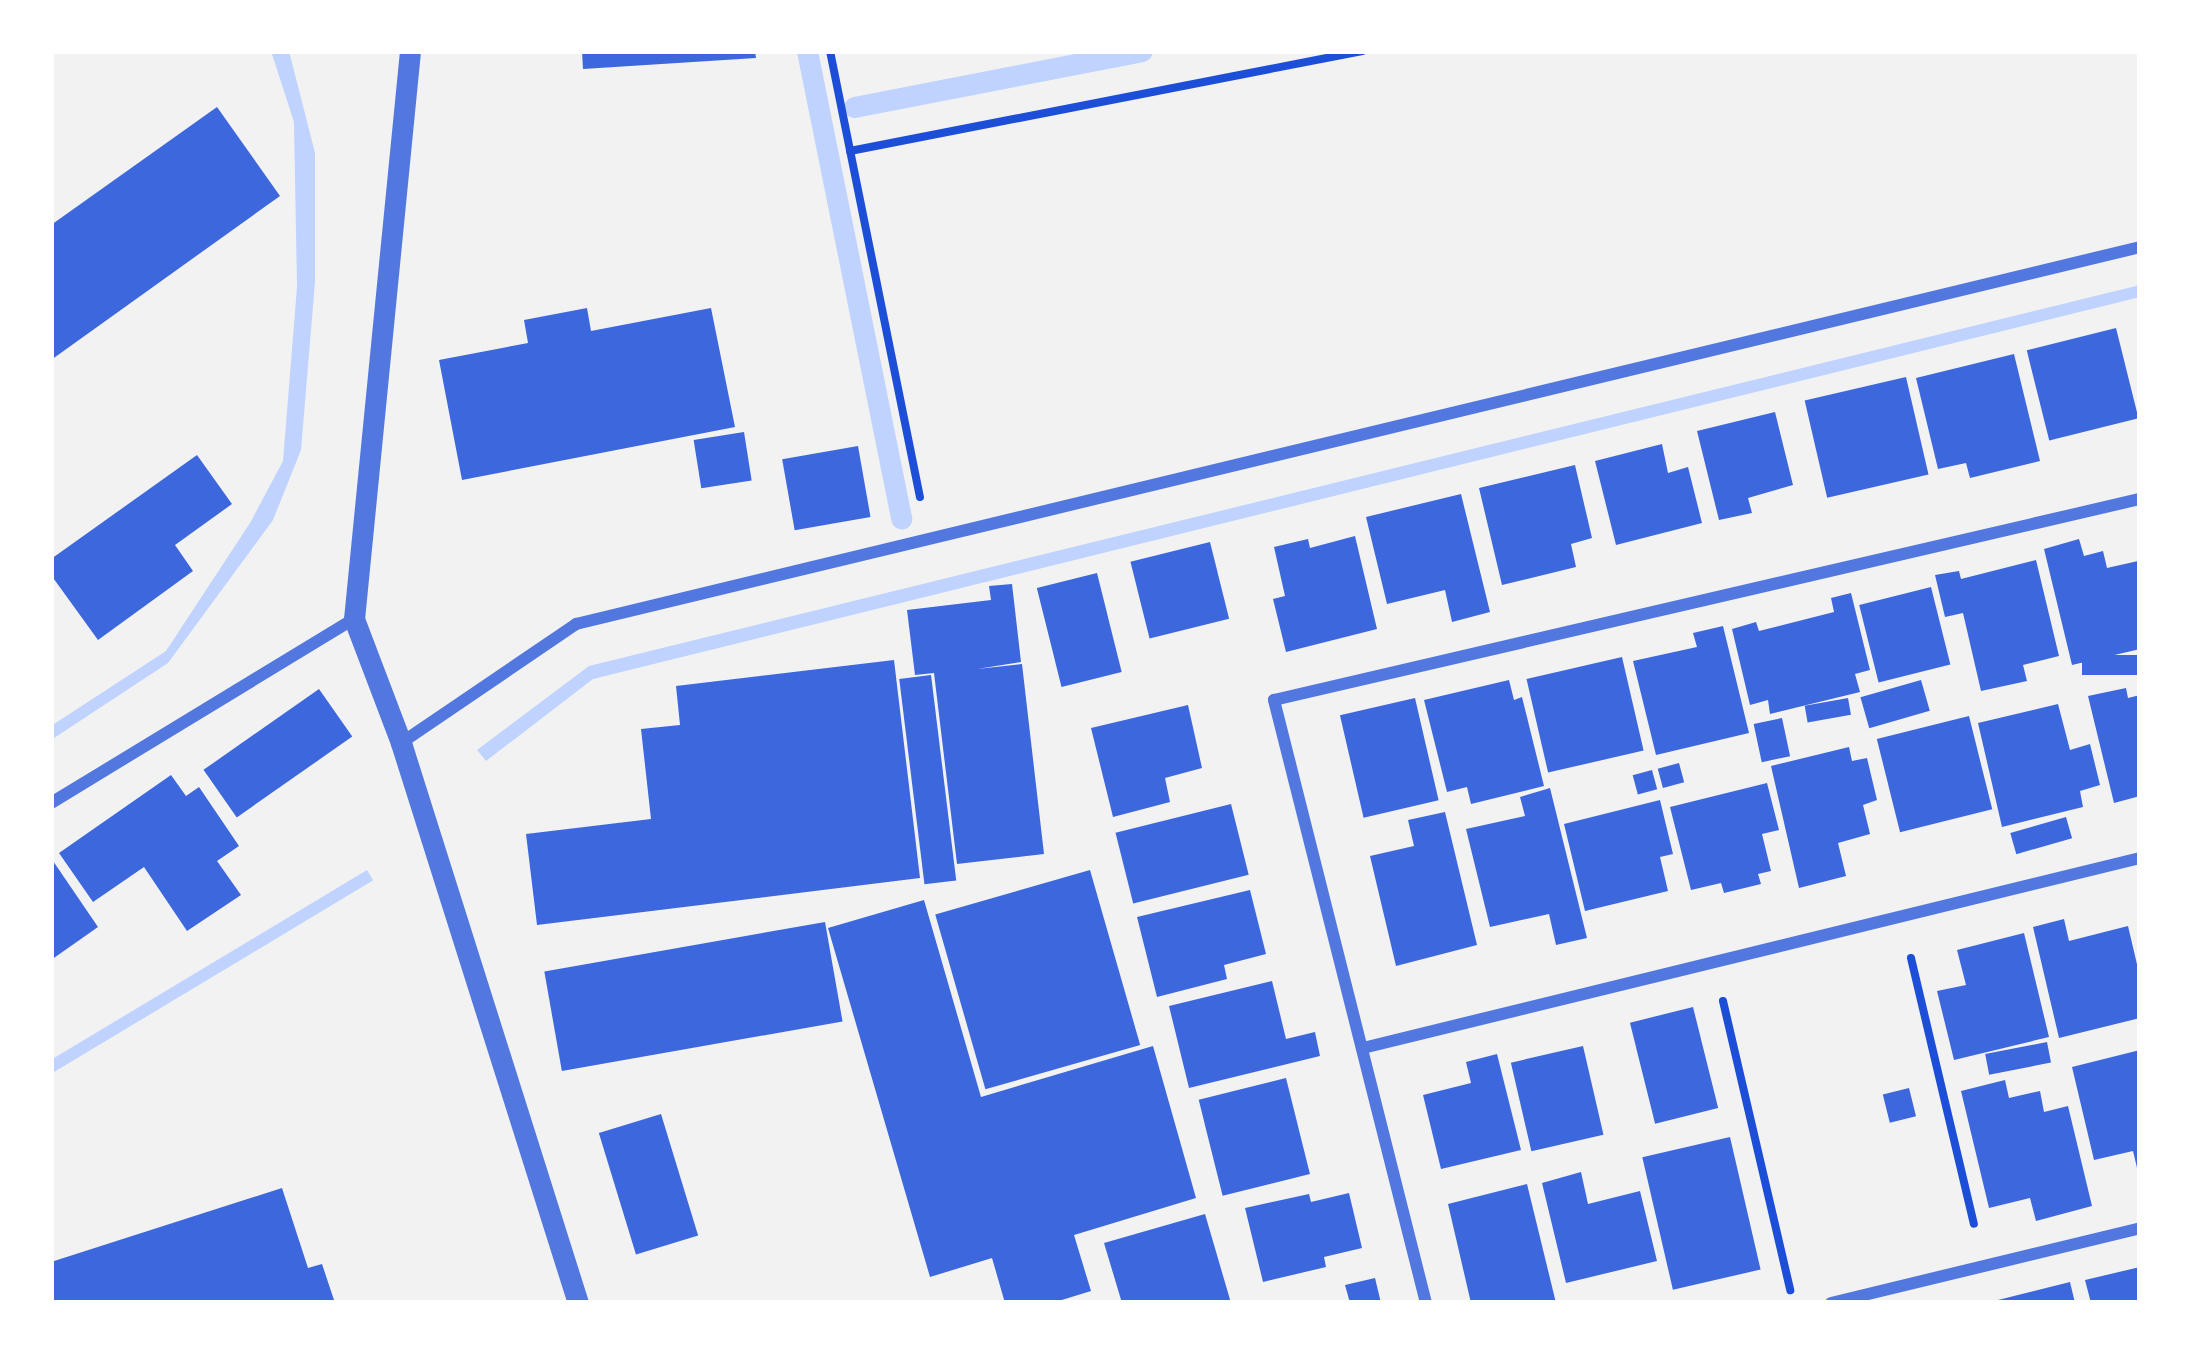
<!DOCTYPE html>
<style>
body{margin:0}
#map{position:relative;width:2191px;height:1354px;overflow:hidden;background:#f2f2f2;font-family:Bitter,serif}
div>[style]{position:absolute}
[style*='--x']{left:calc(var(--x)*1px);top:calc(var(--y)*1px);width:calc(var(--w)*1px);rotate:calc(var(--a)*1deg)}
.water>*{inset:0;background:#bfd3fe;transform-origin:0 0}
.stream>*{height:21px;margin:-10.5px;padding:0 10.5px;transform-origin:10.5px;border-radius:10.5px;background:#bfd3fe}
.building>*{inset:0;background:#3d67dc;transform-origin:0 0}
.path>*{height:8px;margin:-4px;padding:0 4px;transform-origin:4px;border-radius:4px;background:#1d4ed8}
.minor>*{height:12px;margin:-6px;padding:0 6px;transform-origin:6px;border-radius:6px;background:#5277de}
.tertiary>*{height:21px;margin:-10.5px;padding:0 10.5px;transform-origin:10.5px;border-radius:10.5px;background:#5277de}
span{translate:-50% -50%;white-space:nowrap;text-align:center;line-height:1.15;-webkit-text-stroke:12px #fff;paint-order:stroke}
.frame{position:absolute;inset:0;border:54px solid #fff;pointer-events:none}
</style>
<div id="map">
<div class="water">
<div style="clip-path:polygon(271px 51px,289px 51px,315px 153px,315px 282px,301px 450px,273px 520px,168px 663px,51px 740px,51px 726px,166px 651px,250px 523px,283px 461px,297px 287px,294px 122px)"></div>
<div style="clip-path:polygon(2140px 285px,2140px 297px,593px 679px,486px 761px,477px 750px,589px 666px)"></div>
<div style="left:367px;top:870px;width:12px;height:386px;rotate:59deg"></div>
</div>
<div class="stream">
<div style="--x:807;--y:51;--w:477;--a:78.6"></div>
<div style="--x:854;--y:107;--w:293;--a:-11"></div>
</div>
<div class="building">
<div style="clip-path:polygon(582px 51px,755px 51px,756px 58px,583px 69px)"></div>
<div style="clip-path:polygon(217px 107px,280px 196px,51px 360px,51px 225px)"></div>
<div style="clip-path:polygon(587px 308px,591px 331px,711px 308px,735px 427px,462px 480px,439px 360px,528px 343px,524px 320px)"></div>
<div style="left:2116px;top:328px;width:93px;height:92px;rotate:76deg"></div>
<div style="clip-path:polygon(2014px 354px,2040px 461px,1970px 478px,1966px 463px,1938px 469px,1916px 378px)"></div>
<div style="left:1906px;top:377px;width:100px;height:104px;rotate:77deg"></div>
<div style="clip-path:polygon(1775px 412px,1793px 485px,1748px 498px,1752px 513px,1719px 520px,1697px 431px)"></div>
<div style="left:744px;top:432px;width:49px;height:51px;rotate:81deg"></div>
<div style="clip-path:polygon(1662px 444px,1668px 473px,1688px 467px,1702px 523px,1616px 545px,1595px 461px)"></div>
<div style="left:858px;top:446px;width:72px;height:77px;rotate:80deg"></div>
<div style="clip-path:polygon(197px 455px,232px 504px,175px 545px,193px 571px,98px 640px,51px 575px,51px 559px)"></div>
<div style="clip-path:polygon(1575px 465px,1592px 538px,1571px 544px,1576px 567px,1502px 585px,1479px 488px)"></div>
<div style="clip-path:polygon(1461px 494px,1490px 612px,1452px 622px,1445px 590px,1387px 604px,1366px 517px)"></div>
<div style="clip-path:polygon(1355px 536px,1377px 629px,1286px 652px,1273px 599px,1285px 596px,1274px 547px,1308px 539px,1310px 548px)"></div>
<div style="clip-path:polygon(2079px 539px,2084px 556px,2103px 551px,2107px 568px,2138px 561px,2140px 649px,2072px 665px,2044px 549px)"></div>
<div style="left:1210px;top:542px;width:79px;height:82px;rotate:76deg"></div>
<div style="clip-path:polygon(2036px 560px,2059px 656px,2023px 665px,2027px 681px,1981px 691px,1963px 613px,1945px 617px,1935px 575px,1959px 571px,1961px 579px)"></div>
<div style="left:1097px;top:573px;width:102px;height:62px;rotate:76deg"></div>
<div style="clip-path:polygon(1012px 584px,1021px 662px,977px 669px,1022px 664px,1044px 854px,957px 864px,934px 673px,915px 675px,907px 610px,991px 600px,989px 586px)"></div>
<div style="left:1931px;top:587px;width:80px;height:74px;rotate:76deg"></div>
<div style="clip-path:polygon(1851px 593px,1870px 670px,1855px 674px,1860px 692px,1770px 714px,1768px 700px,1750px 705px,1732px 629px,1756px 622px,1759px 631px,1834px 612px,1831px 598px)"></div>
<div style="clip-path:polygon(1723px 626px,1749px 733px,1656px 755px,1633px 661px,1697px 647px,1693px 633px)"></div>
<div style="left:2140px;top:655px;width:20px;height:58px;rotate:90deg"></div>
<div style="left:1622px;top:657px;width:96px;height:98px;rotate:77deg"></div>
<div style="clip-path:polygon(894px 660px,920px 878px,537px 925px,526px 834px,651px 819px,641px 729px,680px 725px,676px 686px)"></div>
<div style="left:931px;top:675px;width:207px;height:32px;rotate:83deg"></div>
<div style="clip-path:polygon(1509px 680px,1514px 700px,1522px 697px,1544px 786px,1471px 804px,1467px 787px,1447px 792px,1424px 700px)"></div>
<div style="left:1921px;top:680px;width:32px;height:63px;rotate:74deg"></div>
<div style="clip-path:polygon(2126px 688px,2128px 698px,2140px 695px,2140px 796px,2114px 803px,2088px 696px)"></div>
<div style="left:319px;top:689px;width:58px;height:141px;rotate:55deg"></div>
<div style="left:1415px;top:698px;width:105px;height:77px;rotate:77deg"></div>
<div style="left:1848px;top:698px;width:17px;height:44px;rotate:80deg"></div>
<div style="clip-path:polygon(2058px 704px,2070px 750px,2090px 744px,2100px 785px,2080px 791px,2083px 807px,2002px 827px,1978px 723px)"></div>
<div style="clip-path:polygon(1188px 705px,1202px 768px,1165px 778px,1170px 802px,1113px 817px,1091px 728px)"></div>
<div style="left:1969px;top:716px;width:96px;height:95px;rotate:76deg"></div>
<div style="left:1782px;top:718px;width:39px;height:29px;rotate:78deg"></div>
<div style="clip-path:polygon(1849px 747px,1852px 761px,1867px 758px,1877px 800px,1863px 805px,1870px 834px,1838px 843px,1846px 876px,1799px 888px,1771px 766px)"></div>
<div style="left:1679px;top:763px;width:20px;height:22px;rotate:75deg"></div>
<div style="left:1652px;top:770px;width:20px;height:20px;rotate:75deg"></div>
<div style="clip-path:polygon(171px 775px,186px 796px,199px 787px,239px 846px,217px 861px,241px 895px,187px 931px,144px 867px,93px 902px,59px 853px)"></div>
<div style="clip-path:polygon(1767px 783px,1779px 830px,1762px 834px,1771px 871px,1758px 874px,1761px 884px,1724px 893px,1721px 883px,1691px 890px,1670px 807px)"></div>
<div style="clip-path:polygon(1550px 788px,1587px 938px,1556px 945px,1549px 914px,1490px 927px,1466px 829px,1525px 816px,1520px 797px)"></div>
<div style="clip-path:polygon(1660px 800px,1673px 854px,1660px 857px,1668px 891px,1585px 911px,1564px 824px)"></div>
<div style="left:1231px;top:804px;width:73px;height:119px;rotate:76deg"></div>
<div style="clip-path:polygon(1445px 812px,1477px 945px,1396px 966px,1370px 856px,1414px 846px,1408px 820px)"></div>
<div style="left:2066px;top:817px;width:22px;height:58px;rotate:74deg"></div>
<div style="clip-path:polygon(51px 858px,98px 927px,51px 960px)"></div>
<div style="left:1090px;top:870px;width:182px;height:161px;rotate:74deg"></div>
<div style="clip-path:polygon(1250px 890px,1266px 954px,1224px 965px,1227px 979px,1157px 997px,1137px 917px)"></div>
<div style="clip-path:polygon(924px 900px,981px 1097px,1153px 1046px,1196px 1198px,1074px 1235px,1091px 1291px,1052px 1303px,1005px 1303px,992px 1258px,930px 1277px,828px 928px)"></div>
<div style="clip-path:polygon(2064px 919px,2069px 941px,2128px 926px,2140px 977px,2140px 1018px,2059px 1038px,2033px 927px)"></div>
<div style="left:825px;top:922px;width:101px;height:285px;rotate:80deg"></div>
<div style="clip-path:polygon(2024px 933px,2049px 1037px,1954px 1060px,1937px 991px,1966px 985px,1957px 950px)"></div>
<div style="clip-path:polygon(1272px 981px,1286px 1039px,1315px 1032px,1320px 1056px,1189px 1088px,1169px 1006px)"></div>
<div style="left:1693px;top:1007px;width:104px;height:65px;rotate:76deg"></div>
<div style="left:2047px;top:1042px;width:21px;height:63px;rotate:79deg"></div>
<div style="left:1583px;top:1046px;width:91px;height:74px;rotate:77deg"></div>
<div style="clip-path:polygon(2140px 1050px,2140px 1172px,2138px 1172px,2133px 1151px,2094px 1160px,2072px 1067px)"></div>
<div style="clip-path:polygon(1497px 1054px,1521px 1150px,1441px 1169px,1423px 1095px,1471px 1083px,1466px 1062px)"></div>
<div style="left:1286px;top:1078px;width:99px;height:90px;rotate:76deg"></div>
<div style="clip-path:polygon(2005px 1080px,2009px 1098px,2040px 1091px,2044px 1112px,2068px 1106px,2092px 1206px,2036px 1221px,2030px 1198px,1989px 1208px,1961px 1091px)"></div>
<div style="left:1909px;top:1088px;width:29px;height:27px;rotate:76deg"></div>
<div style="left:661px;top:1114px;width:127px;height:65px;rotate:73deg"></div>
<div style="left:1730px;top:1137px;width:136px;height:90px;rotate:77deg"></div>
<div style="clip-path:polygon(1581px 1172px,1588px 1204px,1640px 1191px,1657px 1261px,1566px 1283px,1542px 1183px)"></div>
<div style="clip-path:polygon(1527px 1184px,1556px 1303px,1471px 1303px,1448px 1204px)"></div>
<div style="clip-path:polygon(282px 1188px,308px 1268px,322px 1264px,335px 1303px,51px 1303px,51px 1262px)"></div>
<div style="clip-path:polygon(1349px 1193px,1362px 1248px,1324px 1257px,1326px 1267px,1263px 1282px,1245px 1208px,1309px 1194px,1311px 1202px)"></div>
<div style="clip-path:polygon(1205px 1214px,1231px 1303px,1122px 1303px,1104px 1243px)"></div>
<div style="clip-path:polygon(2140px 1267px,2140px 1303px,2091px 1303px,2085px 1280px)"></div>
<div style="clip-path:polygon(1375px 1278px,1381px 1303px,1350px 1303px,1345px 1285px)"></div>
<div style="clip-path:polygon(2070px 1282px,2075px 1303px,1994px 1303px,1994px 1301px)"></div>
</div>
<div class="path">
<div style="--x:830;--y:51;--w:455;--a:78.6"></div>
<div style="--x:850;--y:151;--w:522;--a:-11.05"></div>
<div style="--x:1911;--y:958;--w:273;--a:76.7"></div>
<div style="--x:1723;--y:1001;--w:297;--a:76.9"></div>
</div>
<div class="minor">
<div style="--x:401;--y:743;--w:212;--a:-34.2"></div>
<div style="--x:576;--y:624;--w:1609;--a:-13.55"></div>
<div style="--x:51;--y:803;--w:354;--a:-31.3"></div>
<div style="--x:1363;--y:1048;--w:800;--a:-13.74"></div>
<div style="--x:1426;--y:1303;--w:622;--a:-104.15"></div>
<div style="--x:1274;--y:700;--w:889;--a:-13.07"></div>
<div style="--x:1831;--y:1303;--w:318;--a:-13.6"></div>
</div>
<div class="tertiary">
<div style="--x:410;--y:51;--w:571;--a:95.63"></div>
<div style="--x:354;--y:619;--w:133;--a:69.2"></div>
<div style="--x:401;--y:743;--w:587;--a:72.46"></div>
</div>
<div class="frame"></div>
</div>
